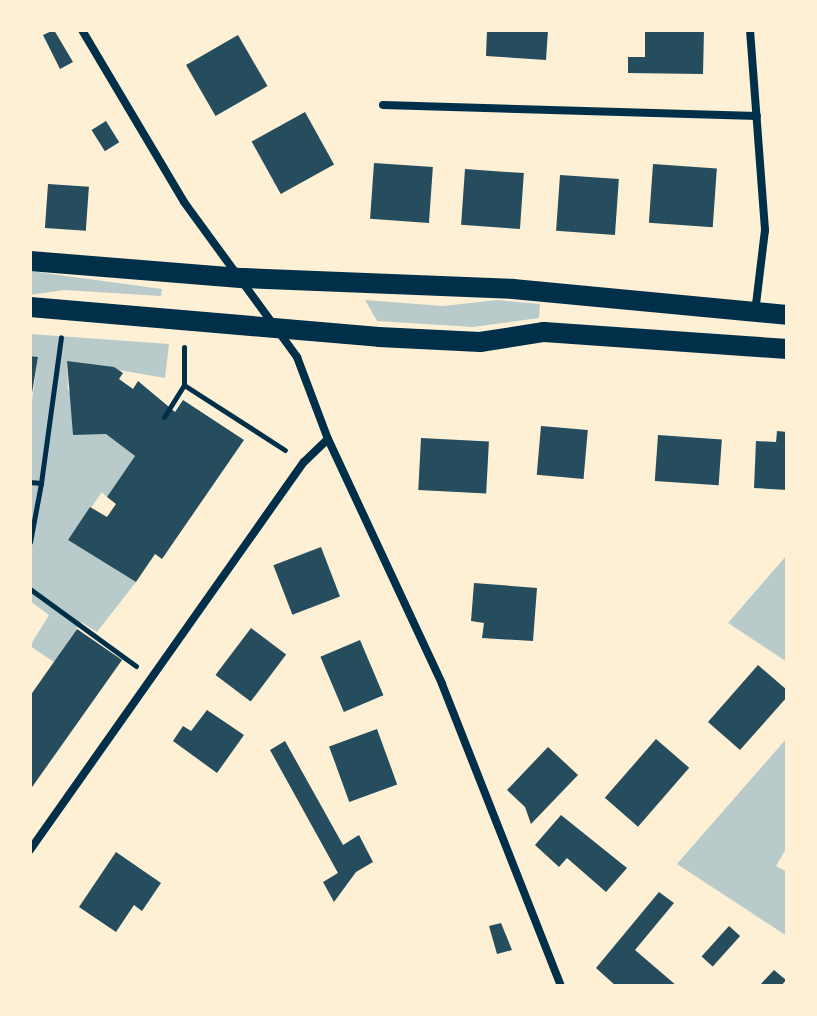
<!DOCTYPE html>
<style>
body{margin:0}
#map{position:relative;width:817px;height:1016px;overflow:hidden;background:#fdf0d5;font-family:"Asap Condensed",sans-serif}
div>[style]{position:absolute}
[style*='--x']{left:calc(var(--x)*1px);top:calc(var(--y)*1px);width:calc(var(--w)*1px);rotate:calc(var(--a)*1deg)}
.green>*{inset:0;background:#b9caca}
.building>*{inset:0;background:#264d5e;transform-origin:0 0}
.path>*{height:5px;margin:-2.5px;padding:0 2.5px;transform-origin:2.5px;border-radius:2.5px;background:#003049}
.minor>*{height:8px;margin:-4px;padding:0 4px;transform-origin:4px;border-radius:4px;background:#003049}
.primary>*{height:20px;margin:-10px;padding:0 10px;transform-origin:10px;border-radius:10px;background:#003049}
span{translate:-50% -50%;white-space:nowrap;text-align:center;line-height:1.15;-webkit-text-stroke:6px #fdf0d5;paint-order:stroke}
.frame{position:absolute;inset:0;border:32px solid #fdf0d5;pointer-events:none}
</style>
<div id="map">
<div class="green">
<div style="clip-path:polygon(30px 271px,162px 289px,161px 296px,64px 290px,30px 295px)"></div>
<div style="clip-path:polygon(365px 300px,443px 306px,498px 300px,540px 304px,539px 318px,473px 327px,377px 321px)"></div>
<div style="clip-path:polygon(30px 334px,169px 344px,165px 378px,67px 361px,68px 390px,106px 434px,135px 456px,107px 497px,102px 492px,68px 540px,136px 582px,97px 632px,81px 622px,54px 662px,30px 646px,49px 615px,30px 601px,30px 415px,38px 357px,30px 356px)"></div>
<div style="clip-path:polygon(787px 555px,787px 662px,728px 623px)"></div>
<div style="clip-path:polygon(787px 738px,787px 847px,776px 866px,787px 872px,787px 936px,677px 864px)"></div>
</div>
<div class="building">
<div style="clip-path:polygon(54px 30px,73px 62px,60px 69px,43px 35px)"></div>
<div style="clip-path:polygon(487px 30px,548px 30px,546px 60px,486px 56px)"></div>
<div style="clip-path:polygon(645px 30px,704px 30px,703px 74px,628px 73px,628px 57px,645px 57px)"></div>
<div style="left:238px;top:35px;width:59px;height:60px;rotate:60deg"></div>
<div style="left:305px;top:112px;width:60px;height:61px;rotate:61deg"></div>
<div style="left:106px;top:121px;width:25px;height:17px;rotate:58deg"></div>
<div style="left:374px;top:163px;width:59px;height:56px;rotate:4deg"></div>
<div style="left:653px;top:164px;width:64px;height:59px;rotate:4deg"></div>
<div style="left:465px;top:169px;width:59px;height:56px;rotate:4deg"></div>
<div style="left:560px;top:175px;width:59px;height:56px;rotate:4deg"></div>
<div style="left:48px;top:184px;width:41px;height:44px;rotate:4deg"></div>
<div style="clip-path:polygon(30px 356px,38px 357px,32px 393px,30px 393px)"></div>
<div style="clip-path:polygon(67px 361px,114px 367px,123px 373px,119px 379px,133px 389px,138px 381px,175px 412px,183px 400px,244px 440px,162px 559px,155px 554px,136px 582px,68px 540px,90px 507px,107px 517px,116px 504px,107px 497px,135px 456px,106px 434px,73px 435px)"></div>
<div style="left:541px;top:426px;width:47px;height:49px;rotate:5deg"></div>
<div style="clip-path:polygon(777px 431px,787px 432px,787px 490px,754px 488px,756px 441px,776px 442px)"></div>
<div style="left:658px;top:435px;width:64px;height:46px;rotate:4deg"></div>
<div style="left:421px;top:438px;width:68px;height:52px;rotate:3deg"></div>
<div style="left:321px;top:547px;width:53px;height:51px;rotate:69deg"></div>
<div style="clip-path:polygon(474px 583px,537px 588px,533px 641px,482px 638px,484px 623px,471px 621px)"></div>
<div style="left:251px;top:628px;width:44px;height:59px;rotate:37deg"></div>
<div style="clip-path:polygon(77px 629px,122px 660px,30px 790px,30px 696px)"></div>
<div style="left:360px;top:640px;width:60px;height:43px;rotate:67deg"></div>
<div style="clip-path:polygon(758px 665px,787px 690px,787px 697px,740px 750px,708px 722px)"></div>
<div style="clip-path:polygon(207px 710px,244px 735px,217px 773px,173px 741px,183px 726px,191px 731px)"></div>
<div style="left:377px;top:729px;width:59px;height:51px;rotate:70deg"></div>
<div style="left:656px;top:739px;width:44px;height:78px;rotate:41deg"></div>
<div style="clip-path:polygon(285px 741px,343px 845px,359px 835px,373px 862px,356px 872px,334px 902px,323px 882px,338px 873px,270px 750px)"></div>
<div style="clip-path:polygon(548px 747px,578px 775px,531px 824px,525px 807px,507px 790px)"></div>
<div style="clip-path:polygon(561px 815px,627px 868px,606px 892px,567px 858px,559px 867px,535px 845px)"></div>
<div style="clip-path:polygon(116px 852px,161px 883px,142px 911px,134px 905px,116px 932px,79px 907px)"></div>
<div style="clip-path:polygon(659px 892px,674px 903px,635px 950px,677px 986px,616px 986px,596px 968px)"></div>
<div style="clip-path:polygon(501px 923px,512px 950px,497px 954px,489px 926px)"></div>
<div style="left:729px;top:926px;width:15px;height:41px;rotate:42deg"></div>
<div style="clip-path:polygon(774px 970px,786px 980px,781px 986px,759px 986px)"></div>
</div>
<div class="path">
<div style="--x:184;--y:347;--w:38;--a:90"></div>
<div style="--x:184;--y:385;--w:120;--a:32.8"></div>
<div style="--x:164;--y:417;--w:38;--a:-58"></div>
<div style="--x:30;--y:482;--w:11;--a:5"></div>
<div style="--x:41;--y:483;--w:147;--a:-82.2"></div>
<div style="--x:30;--y:542;--w:60;--a:-79.4"></div>
<div style="--x:30;--y:589;--w:131;--a:36"></div>
</div>
<div class="minor">
<div style="--x:82;--y:30;--w:200;--a:59.3"></div>
<div style="--x:184;--y:202;--w:192;--a:53.9"></div>
<div style="--x:297;--y:357;--w:88;--a:69.3"></div>
<div style="--x:328;--y:439;--w:270;--a:65"></div>
<div style="--x:442;--y:684;--w:325;--a:68.5"></div>
<div style="--x:750;--y:30;--w:201;--a:85.7"></div>
<div style="--x:765;--y:230;--w:84;--a:96.9"></div>
<div style="--x:383;--y:105;--w:374;--a:1.7"></div>
<div style="--x:30;--y:850;--w:475;--a:-54.8"></div>
<div style="--x:304;--y:462;--w:33;--a:-44"></div>
</div>
<div class="primary">
<div style="--x:30;--y:261;--w:214;--a:4.6"></div>
<div style="--x:243;--y:278;--w:270;--a:2.3"></div>
<div style="--x:513;--y:289;--w:275;--a:5.4"></div>
<div style="--x:30;--y:307;--w:350;--a:4.9"></div>
<div style="--x:379;--y:337;--w:101;--a:2.8"></div>
<div style="--x:480;--y:342;--w:65;--a:-8.9"></div>
<div style="--x:544;--y:332;--w:244;--a:4"></div>
</div>
<div class="frame"></div>
</div>
